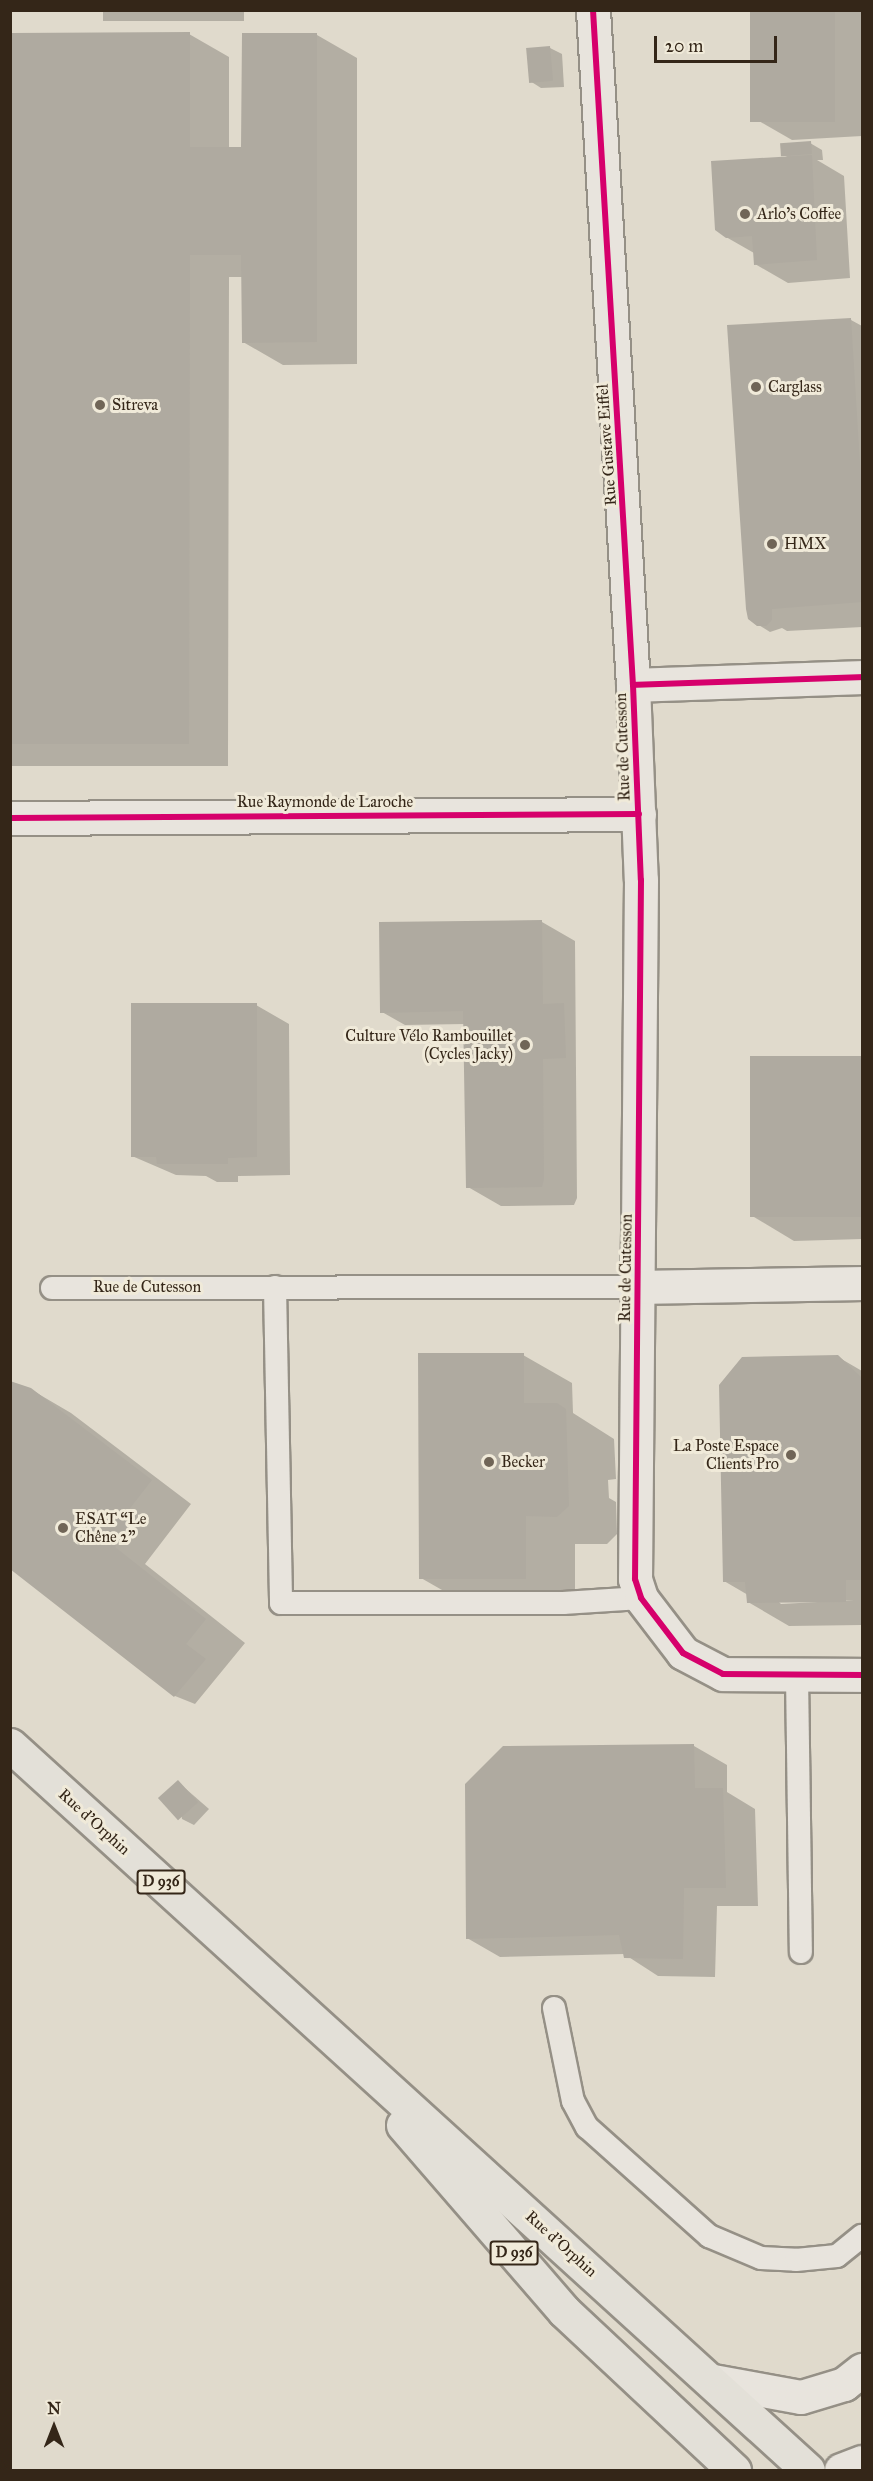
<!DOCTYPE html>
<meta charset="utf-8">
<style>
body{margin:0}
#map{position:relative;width:873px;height:2481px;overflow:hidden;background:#e0dacc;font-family:"IM FELL Great Primer",serif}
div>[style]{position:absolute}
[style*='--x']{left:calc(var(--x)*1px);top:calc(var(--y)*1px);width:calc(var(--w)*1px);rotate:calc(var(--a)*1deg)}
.shadow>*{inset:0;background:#0003;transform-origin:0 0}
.building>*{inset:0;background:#afaaa0;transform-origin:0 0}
.roads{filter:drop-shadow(2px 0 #959086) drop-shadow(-2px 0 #959086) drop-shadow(0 2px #959086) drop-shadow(0 -2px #959086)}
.lane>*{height:22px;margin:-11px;padding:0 11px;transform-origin:11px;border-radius:11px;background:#e8e4dd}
.street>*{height:33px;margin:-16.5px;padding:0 16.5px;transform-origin:16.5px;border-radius:16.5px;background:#e8e4dd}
.primary>*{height:33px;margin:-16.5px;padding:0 16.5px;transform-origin:16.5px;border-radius:16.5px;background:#e3e0d8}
.cycleway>*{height:6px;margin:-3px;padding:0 3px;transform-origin:3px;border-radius:3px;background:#d6006c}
.dots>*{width:16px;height:16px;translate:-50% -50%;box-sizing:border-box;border:3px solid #f0ead9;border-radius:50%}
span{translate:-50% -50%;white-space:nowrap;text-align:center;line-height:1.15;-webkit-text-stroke:6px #f0ead9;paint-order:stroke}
.shield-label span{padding:2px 4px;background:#f0ead9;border:2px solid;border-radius:4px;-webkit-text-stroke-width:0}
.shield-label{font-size:15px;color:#342618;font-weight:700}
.poi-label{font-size:16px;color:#342618}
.left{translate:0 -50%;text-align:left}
.right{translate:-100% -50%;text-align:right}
.street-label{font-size:16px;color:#342618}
.frame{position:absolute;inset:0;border:12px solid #342618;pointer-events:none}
.north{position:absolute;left:24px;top:2397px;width:60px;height:60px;-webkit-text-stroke:4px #f0ead9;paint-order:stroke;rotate:0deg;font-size:16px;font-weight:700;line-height:24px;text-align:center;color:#342618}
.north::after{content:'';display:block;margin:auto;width:21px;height:27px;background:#342618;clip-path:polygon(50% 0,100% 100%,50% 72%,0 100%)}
.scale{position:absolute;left:654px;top:36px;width:123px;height:27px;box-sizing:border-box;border:3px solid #342618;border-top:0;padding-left:8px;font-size:18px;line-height:21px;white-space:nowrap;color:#342618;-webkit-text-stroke:4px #f0ead9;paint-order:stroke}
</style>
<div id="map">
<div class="shadow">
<div style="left:103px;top:10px;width:141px;height:11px"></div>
<div style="clip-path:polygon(752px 10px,862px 10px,862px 136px,792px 140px,759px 121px)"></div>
<div style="clip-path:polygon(189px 34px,229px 57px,229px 148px,242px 148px,317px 35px,357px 58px,357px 364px,283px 365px,243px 342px,242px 277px,229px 277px,228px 766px,10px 766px,10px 35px)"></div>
<div style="clip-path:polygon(550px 48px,562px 54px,564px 87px,541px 88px,530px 81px)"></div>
<div style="clip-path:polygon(810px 143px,822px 150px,823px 160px,817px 160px,844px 176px,850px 278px,788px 283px,755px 264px,754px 253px,726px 237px,789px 158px,782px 154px)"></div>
<div style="clip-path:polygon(851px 320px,862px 326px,862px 627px,787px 631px,782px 628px,770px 632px,757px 624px)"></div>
<div style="clip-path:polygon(542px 922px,575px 941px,577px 1198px,574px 1205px,501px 1206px,468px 1187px,465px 1024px,405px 1025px,382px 1012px)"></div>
<div style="clip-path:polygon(256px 1005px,289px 1024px,290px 1175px,238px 1176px,238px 1182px,217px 1182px,206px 1176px,176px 1175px,132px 1156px)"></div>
<div style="clip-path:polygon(862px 1058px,862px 1239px,794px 1241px,754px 1217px,752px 1059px)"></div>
<div style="clip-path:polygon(523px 1355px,572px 1383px,573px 1413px,614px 1439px,616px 1479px,608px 1480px,609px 1498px,616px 1502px,617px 1534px,607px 1544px,575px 1544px,575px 1607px,470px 1606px,421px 1578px)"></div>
<div style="clip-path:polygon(evenodd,838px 1357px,862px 1371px,862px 1625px,789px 1626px,748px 1602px,748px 1595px,724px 1581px,838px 1357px,854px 1600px,781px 1604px,778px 1601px,854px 1600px)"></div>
<div style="clip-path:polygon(30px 1389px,71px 1413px,191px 1504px,145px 1564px,245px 1643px,195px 1704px,175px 1696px)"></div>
<div style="clip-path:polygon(694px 1746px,727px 1765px,727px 1792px,755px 1809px,758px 1906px,717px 1906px,715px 1977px,658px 1976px,624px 1954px,500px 1957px,467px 1938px)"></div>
<div style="clip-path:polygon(178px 1782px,209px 1809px,194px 1825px,182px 1819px)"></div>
</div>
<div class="building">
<div style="left:750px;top:10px;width:85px;height:112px"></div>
<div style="clip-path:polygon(190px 32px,190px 147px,241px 147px,242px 33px,317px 33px,317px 342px,242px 343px,241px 255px,190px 255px,189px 744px,10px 744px,10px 33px)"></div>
<div style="left:550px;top:46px;width:35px;height:24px;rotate:85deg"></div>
<div style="left:811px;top:141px;width:13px;height:31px;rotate:86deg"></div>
<div style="clip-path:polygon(812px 155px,817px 260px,754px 265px,752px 236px,726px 238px,715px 230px,711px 161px)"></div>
<div style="clip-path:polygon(851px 318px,862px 497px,862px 602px,772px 609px,772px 620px,766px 626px,757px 626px,748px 619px,746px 609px,727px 325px)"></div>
<div style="clip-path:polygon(542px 920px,543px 1004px,564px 1003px,566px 1058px,543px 1059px,544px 1179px,542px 1187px,466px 1188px,463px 1011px,380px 1013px,379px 922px)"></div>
<div style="clip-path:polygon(131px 1003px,257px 1003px,257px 1157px,228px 1158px,228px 1164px,157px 1164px,156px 1157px,131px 1157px)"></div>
<div style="left:862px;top:1056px;width:161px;height:112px;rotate:90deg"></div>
<div style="clip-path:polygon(418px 1353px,524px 1353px,524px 1403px,557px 1403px,566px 1409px,569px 1506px,557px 1517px,526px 1516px,526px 1579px,419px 1579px)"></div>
<div style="clip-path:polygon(838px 1355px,861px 1377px,862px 1580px,846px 1580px,846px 1602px,747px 1603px,745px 1582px,723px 1582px,719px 1385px,742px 1357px)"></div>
<div style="clip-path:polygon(10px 1381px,31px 1388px,152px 1480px,124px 1516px,133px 1523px,115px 1547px,206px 1619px,186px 1644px,206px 1659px,174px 1697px,10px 1569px)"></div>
<div style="clip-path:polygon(694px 1744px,695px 1788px,723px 1788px,726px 1888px,684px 1888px,683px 1959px,624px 1958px,619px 1935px,466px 1939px,465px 1784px,503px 1746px)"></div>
<div style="left:178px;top:1780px;width:30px;height:27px;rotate:48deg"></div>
</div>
<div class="roads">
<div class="lane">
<div style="--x:275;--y:1287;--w:316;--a:88.9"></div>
<div style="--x:281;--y:1603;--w:282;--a:0"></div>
<div style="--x:563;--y:1603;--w:78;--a:-3.7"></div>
<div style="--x:52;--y:1288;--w:586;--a:-0.1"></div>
<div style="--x:797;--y:1675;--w:277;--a:89.2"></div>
<div style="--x:554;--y:2008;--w:95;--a:78.5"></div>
<div style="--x:573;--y:2101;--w:30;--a:62"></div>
<div style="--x:587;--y:2127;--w:164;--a:41.8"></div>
<div style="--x:709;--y:2236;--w:56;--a:22.9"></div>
<div style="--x:761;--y:2258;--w:35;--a:3"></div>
<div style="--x:796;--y:2260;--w:41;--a:-5.6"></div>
<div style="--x:837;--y:2256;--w:32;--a:-39"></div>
</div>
<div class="street">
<div style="--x:593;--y:10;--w:676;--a:86.61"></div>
<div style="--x:633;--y:685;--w:229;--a:-2"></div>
<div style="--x:633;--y:685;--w:195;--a:87.7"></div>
<div style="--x:641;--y:880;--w:699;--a:90.49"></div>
<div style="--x:635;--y:1579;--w:20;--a:72"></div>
<div style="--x:641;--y:1598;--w:69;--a:52.6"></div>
<div style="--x:683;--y:1653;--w:45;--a:27.7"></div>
<div style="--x:723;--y:1674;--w:139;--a:0.4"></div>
<div style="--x:10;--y:818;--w:629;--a:-0.36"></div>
<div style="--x:638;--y:1287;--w:224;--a:-1"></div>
<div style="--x:713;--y:2381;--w:89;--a:10.3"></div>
<div style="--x:801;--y:2397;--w:45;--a:-16.8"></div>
<div style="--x:844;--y:2384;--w:23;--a:-38"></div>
<div style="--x:841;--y:2470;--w:22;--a:-21"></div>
</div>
<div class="primary">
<div style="--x:10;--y:1745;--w:1078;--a:42.26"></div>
<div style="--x:403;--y:2125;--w:246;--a:49.1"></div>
<div style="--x:564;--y:2311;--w:233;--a:43.1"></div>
</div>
</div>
<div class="cycleway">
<div style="--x:593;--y:10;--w:676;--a:86.61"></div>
<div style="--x:633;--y:685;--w:229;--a:-2"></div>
<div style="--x:633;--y:685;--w:195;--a:87.7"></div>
<div style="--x:641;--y:880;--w:699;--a:90.49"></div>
<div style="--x:635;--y:1579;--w:20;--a:72"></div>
<div style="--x:641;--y:1598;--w:69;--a:52.6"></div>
<div style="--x:683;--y:1653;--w:45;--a:27.7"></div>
<div style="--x:723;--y:1674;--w:139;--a:0.4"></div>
<div style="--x:10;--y:818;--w:629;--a:-0.36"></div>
</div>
<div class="dots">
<div style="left:745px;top:214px;background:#706557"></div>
<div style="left:756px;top:387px;background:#706557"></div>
<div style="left:100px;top:405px;background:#706557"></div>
<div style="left:772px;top:544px;background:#706557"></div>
<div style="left:525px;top:1045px;background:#706557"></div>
<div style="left:791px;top:1455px;background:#706557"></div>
<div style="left:489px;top:1462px;background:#706557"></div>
<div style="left:63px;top:1528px;background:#706557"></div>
</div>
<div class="shield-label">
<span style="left:161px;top:1882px">D 936</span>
<span style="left:514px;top:2253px">D 936</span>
</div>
<div class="poi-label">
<span class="left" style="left:757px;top:214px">Arlo's Coffee</span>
<span class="left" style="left:768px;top:387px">Carglass</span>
<span class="left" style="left:112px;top:405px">Sitreva</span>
<span class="left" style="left:784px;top:544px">HMX</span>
<span class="right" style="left:513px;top:1045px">Culture Vélo Rambouillet<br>(Cycles Jacky)</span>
<span class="right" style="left:779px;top:1455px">La Poste Espace<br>Clients Pro</span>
<span class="left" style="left:501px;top:1462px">Becker</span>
<span class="left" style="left:75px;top:1528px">ESAT “Le<br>Chêne 2”</span>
</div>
<div class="street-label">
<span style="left:607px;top:445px;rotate:-94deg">Rue Gustave Eiffel</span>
<span style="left:623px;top:747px;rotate:-92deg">Rue de Cutesson</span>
<span style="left:325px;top:802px">Rue Raymonde de Laroche</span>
<span style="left:626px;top:1268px;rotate:-89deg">Rue de Cutesson</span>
<span style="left:147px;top:1287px">Rue de Cutesson</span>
<span style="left:94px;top:1822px;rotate:42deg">Rue d'Orphin</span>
<span style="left:561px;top:2244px;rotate:42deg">Rue d'Orphin</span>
</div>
<div class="frame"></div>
<div class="north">N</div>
<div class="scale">20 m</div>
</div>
